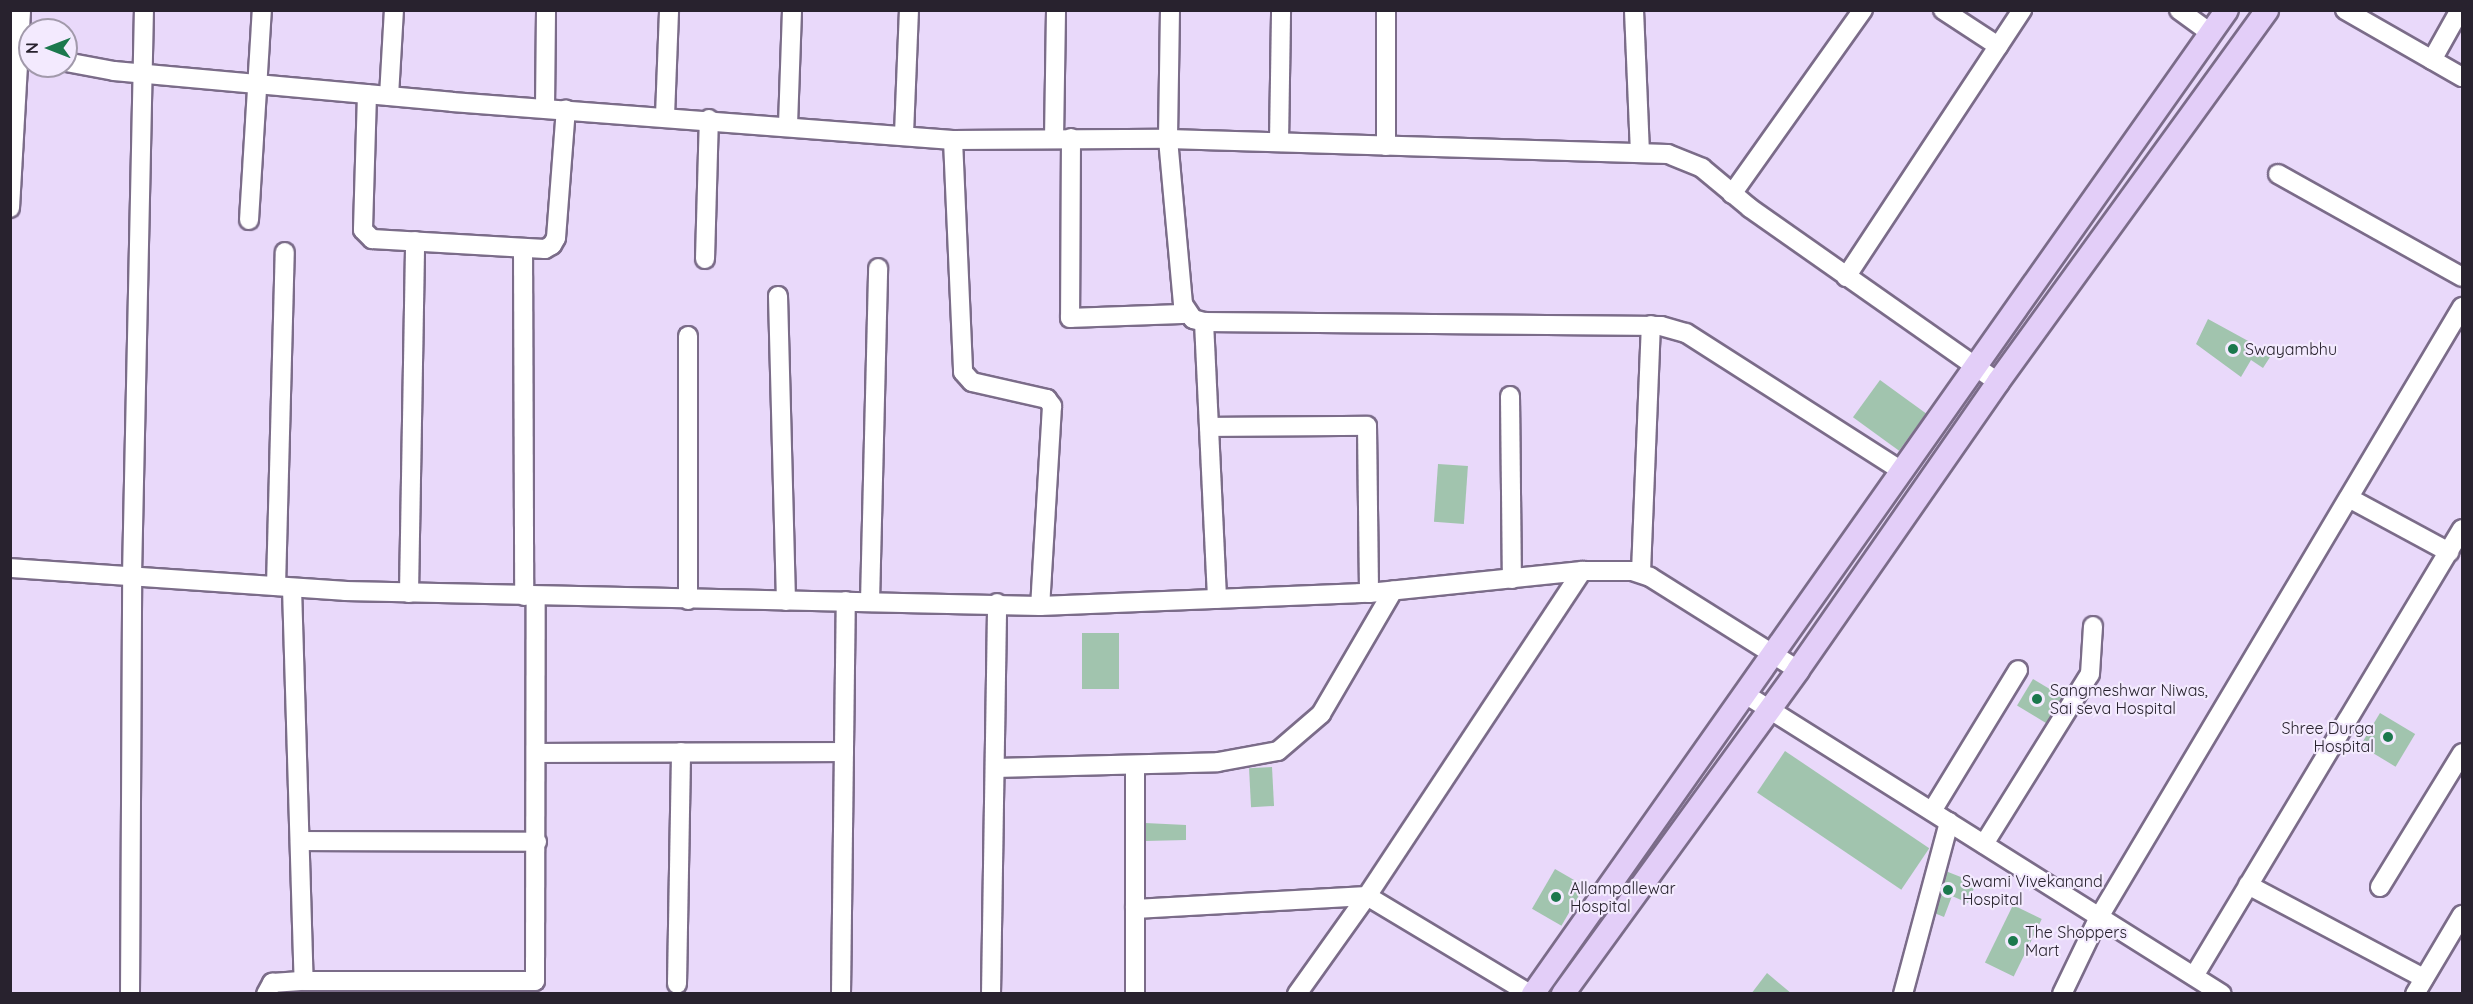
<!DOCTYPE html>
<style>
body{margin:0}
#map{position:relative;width:2473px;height:1004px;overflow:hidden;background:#e9d9fa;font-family:Quicksand,sans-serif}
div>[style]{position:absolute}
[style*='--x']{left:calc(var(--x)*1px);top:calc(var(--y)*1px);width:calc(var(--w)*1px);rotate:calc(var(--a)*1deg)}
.building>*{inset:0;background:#a1c4ae;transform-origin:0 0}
.roads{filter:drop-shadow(2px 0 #7b6c89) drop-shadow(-2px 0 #7b6c89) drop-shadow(0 2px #7b6c89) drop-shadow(0 -2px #7b6c89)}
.minor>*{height:18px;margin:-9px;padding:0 9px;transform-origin:9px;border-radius:9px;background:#fff}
.major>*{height:22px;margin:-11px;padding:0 11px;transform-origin:11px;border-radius:11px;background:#e3cef8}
.dots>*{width:16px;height:16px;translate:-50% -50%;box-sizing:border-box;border:3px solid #f3eafe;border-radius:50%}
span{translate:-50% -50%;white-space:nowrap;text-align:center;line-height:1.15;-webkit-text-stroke:4.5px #f3eafe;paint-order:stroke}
.poi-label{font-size:16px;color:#28222e}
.left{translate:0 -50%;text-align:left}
.right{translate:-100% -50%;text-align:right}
.frame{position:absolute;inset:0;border:12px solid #28222e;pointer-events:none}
.north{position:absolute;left:18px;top:18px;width:60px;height:60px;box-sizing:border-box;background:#f3eafe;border:2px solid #a29aab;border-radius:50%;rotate:270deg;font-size:16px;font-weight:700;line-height:24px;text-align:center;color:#28222e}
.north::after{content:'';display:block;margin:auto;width:21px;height:27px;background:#1b784d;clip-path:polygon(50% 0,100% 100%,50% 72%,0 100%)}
</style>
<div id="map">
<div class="building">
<div style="clip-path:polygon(2208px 319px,2272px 354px,2263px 368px,2251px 360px,2241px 377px,2196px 344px)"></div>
<div style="left:1880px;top:380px;width:57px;height:46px;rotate:36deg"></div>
<div style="left:1438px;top:464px;width:30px;height:58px;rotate:4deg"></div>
<div style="left:1082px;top:633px;width:37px;height:56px"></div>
<div style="left:2033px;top:679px;width:39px;height:31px;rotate:31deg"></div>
<div style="left:2380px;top:713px;width:41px;height:38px;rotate:31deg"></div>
<div style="left:1785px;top:751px;width:174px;height:50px;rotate:34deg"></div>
<div style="left:1272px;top:767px;width:39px;height:23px;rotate:87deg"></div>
<div style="clip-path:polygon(1145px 823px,1186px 825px,1186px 840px,1145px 841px)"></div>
<div style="left:1555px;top:869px;width:34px;height:46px;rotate:30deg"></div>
<div style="clip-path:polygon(1943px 870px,1976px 883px,1968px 903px,1952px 896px,1944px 917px,1927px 910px)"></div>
<div style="left:2013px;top:905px;width:32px;height:64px;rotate:26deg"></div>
<div style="clip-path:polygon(1767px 973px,1792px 994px,1751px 994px)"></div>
</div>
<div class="roads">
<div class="minor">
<div style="--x:1170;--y:10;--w:129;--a:90.9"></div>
<div style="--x:1168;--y:139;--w:166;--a:84.8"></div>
<div style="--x:1183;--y:304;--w:18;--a:56"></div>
<div style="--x:1193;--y:319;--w:11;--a:15"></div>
<div style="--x:1204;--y:322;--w:457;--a:0.5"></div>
<div style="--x:1661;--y:326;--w:26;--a:16"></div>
<div style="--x:1686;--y:333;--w:256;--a:32.6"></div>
<div style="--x:1634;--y:10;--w:143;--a:87.6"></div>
<div style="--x:1943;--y:10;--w:66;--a:33.2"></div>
<div style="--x:2179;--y:10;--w:39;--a:36"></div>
<div style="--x:2345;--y:10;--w:135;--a:29.8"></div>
<div style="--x:2432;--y:60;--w:57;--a:-60.8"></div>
<div style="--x:66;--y:62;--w:49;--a:10.6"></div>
<div style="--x:114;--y:71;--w:339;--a:5.2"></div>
<div style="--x:452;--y:102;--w:502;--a:4.34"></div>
<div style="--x:953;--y:140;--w:215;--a:-0.3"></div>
<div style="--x:1168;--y:139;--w:500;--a:1.72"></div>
<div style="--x:1668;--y:154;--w:37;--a:22"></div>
<div style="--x:1702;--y:168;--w:62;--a:39.8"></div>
<div style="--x:1750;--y:208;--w:303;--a:35.1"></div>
<div style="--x:367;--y:94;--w:136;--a:91.7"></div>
<div style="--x:363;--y:230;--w:13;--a:45"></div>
<div style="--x:372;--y:239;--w:173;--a:3.3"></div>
<div style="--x:545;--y:249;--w:8;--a:-30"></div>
<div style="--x:552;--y:245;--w:8;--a:-60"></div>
<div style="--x:556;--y:238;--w:129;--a:-85.6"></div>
<div style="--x:389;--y:96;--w:86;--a:-86.7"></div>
<div style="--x:545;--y:108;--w:98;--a:-89.4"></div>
<div style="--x:665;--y:116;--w:106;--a:-87.8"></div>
<div style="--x:788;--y:125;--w:115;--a:-88"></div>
<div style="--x:904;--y:134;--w:124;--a:-87.7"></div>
<div style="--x:1071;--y:138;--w:180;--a:90.3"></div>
<div style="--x:1070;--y:318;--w:117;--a:-2"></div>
<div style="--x:1054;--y:139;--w:129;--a:-89.1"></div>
<div style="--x:953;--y:140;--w:232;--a:87.5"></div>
<div style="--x:963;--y:372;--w:13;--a:48"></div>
<div style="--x:972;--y:382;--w:77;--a:12.8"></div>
<div style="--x:1047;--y:399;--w:9;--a:54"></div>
<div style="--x:1052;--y:406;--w:200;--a:93.4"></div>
<div style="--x:1279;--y:142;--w:132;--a:-89.1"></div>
<div style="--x:1386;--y:146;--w:136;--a:-90"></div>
<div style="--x:2278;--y:174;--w:211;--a:29.2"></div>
<div style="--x:1732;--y:194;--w:226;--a:-54.6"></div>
<div style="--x:10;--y:208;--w:198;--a:-86.8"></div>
<div style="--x:249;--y:220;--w:210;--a:-86.5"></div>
<div style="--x:523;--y:248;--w:348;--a:89.8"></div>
<div style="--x:705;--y:259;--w:140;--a:-88.4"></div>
<div style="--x:1846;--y:277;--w:320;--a:-56.6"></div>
<div style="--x:778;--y:296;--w:305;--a:88.5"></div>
<div style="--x:1204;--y:322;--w:277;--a:87.3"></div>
<div style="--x:688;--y:336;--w:264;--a:90"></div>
<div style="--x:1510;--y:396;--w:183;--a:89.4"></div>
<div style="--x:1209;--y:427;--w:158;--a:-0.4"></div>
<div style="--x:1367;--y:426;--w:167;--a:89.3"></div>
<div style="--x:2349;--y:498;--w:114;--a:28.4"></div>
<div style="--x:10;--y:568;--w:336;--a:3.9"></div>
<div style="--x:345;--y:591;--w:695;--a:1.24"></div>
<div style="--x:1040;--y:606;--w:329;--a:-2.3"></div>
<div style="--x:1369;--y:593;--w:214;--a:-5.9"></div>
<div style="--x:1582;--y:571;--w:50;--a:0"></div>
<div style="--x:1632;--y:571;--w:19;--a:18"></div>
<div style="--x:1650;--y:577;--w:175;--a:32.1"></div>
<div style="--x:1641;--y:572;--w:247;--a:-87.7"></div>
<div style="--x:276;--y:586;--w:334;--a:-88.5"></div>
<div style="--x:292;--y:588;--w:393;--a:88.3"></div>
<div style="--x:409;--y:593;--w:352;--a:-89"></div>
<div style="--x:870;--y:602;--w:334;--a:-88.6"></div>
<div style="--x:1745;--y:694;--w:563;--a:32.17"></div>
<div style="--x:536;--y:753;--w:308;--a:-0.2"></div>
<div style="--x:1135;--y:766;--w:228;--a:90"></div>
<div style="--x:995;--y:768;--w:223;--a:-1.5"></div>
<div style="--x:1218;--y:762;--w:61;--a:-10.4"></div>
<div style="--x:1278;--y:751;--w:57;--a:-40.7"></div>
<div style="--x:1321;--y:714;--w:143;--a:-59.7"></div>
<div style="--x:1932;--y:811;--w:165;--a:-58.6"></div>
<div style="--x:300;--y:841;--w:237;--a:0.2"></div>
<div style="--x:1984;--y:844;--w:200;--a:-58.1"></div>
<div style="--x:2090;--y:674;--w:48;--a:-86.4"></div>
<div style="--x:2248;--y:885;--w:199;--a:27.9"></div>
<div style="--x:2380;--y:887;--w:157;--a:-58.5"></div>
<div style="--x:1135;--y:909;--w:232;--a:-3.2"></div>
<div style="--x:1367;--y:896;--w:190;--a:31"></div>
<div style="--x:2194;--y:976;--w:521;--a:-59.06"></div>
<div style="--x:677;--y:984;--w:232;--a:-89"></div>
<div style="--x:130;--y:994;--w:418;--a:-89.7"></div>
<div style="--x:132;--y:576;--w:566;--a:-88.79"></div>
<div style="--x:266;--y:994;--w:13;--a:-61"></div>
<div style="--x:272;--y:983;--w:32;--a:-4"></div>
<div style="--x:304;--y:981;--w:231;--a:0"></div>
<div style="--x:535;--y:981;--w:385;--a:-89.9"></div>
<div style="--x:841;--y:994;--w:393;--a:-89.3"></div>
<div style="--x:991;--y:994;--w:391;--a:-89.1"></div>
<div style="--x:1297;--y:994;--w:120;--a:-54.5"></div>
<div style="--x:1367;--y:896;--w:390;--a:-56.5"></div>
<div style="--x:1903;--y:994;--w:178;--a:-75"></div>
<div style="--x:2062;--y:994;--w:85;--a:-64.3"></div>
<div style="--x:2099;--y:917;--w:710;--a:-59.24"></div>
<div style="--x:2415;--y:994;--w:92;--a:-59.3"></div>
</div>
<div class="major">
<div style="--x:1533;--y:994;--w:1204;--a:-54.81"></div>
<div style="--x:1563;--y:994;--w:400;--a:-54"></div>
<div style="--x:1798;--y:670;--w:351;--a:-55.2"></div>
<div style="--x:1998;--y:382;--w:459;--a:-54.1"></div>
</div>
</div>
<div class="dots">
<div style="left:2233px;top:349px;background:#1b784d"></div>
<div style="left:2037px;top:699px;background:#1b784d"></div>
<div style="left:2388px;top:737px;background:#1b784d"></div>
<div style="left:1948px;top:890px;background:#1b784d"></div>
<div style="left:1556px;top:897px;background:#1b784d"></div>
<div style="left:2013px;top:941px;background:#1b784d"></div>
</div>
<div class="poi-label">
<span class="left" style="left:2245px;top:349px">Swayambhu</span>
<span class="left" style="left:2050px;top:699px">Sangmeshwar Niwas,<br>Sai seva Hospital</span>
<span class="right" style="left:2374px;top:737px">Shree Durga<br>Hospital</span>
<span class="left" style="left:1962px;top:890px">Swami Vivekanand<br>Hospital</span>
<span class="left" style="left:1570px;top:897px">Allampallewar<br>Hospital</span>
<span class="left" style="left:2025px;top:941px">The Shoppers<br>Mart</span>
</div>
<div class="frame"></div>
<div class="north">N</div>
</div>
